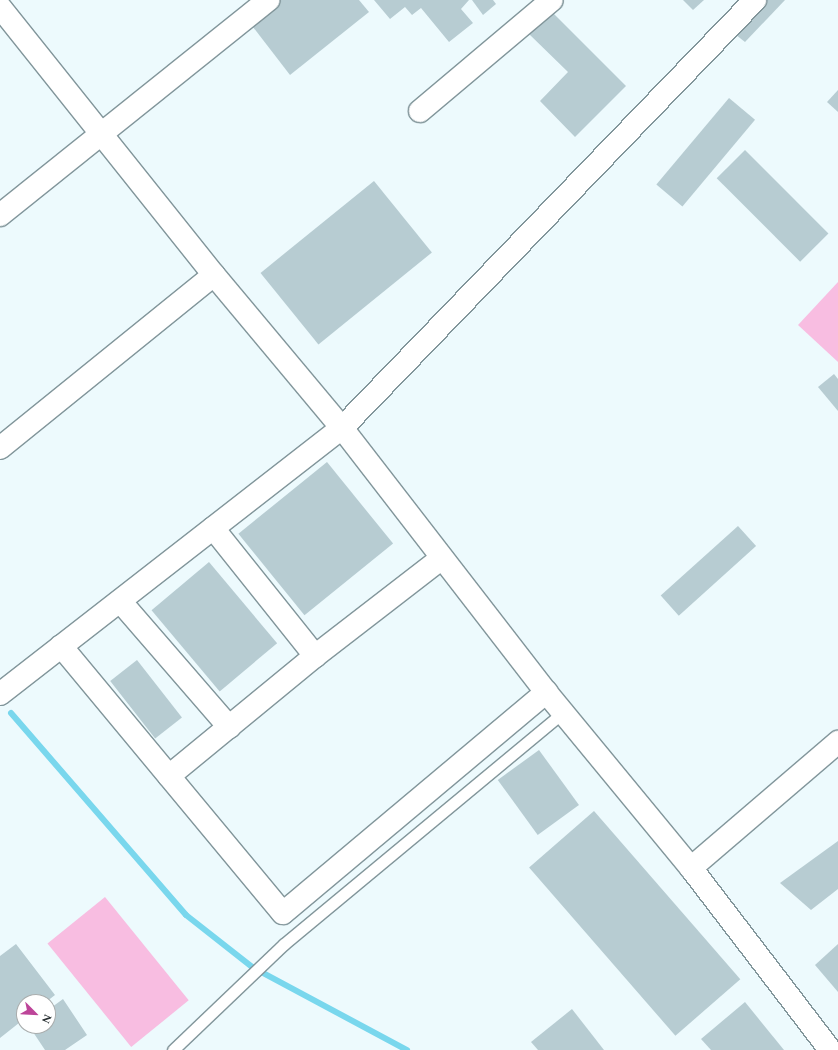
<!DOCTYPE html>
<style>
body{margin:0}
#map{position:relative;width:838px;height:1050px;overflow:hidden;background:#edfafd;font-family:Spectral,serif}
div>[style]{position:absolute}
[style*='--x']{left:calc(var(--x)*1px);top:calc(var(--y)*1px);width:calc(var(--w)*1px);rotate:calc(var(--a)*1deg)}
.green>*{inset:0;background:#f8bde1;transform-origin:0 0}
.stream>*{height:6px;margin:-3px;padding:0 3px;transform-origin:3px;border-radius:3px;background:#79d7ed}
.building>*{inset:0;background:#b7ccd2;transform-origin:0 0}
.roads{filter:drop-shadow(1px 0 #82969b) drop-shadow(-1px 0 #82969b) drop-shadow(0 1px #82969b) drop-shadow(0 -1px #82969b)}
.lane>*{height:11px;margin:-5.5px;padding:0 5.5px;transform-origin:5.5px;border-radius:5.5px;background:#fff}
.street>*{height:22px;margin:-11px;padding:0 11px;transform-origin:11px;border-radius:11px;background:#fff}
.secondary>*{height:22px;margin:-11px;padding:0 11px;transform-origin:11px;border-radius:11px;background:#fff}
span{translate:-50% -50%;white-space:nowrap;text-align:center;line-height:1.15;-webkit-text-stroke:4px #fff;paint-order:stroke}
.north{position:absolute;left:16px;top:994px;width:40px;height:40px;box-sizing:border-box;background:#fff;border:1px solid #a9adad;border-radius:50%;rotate:114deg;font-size:11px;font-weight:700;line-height:16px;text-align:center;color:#293133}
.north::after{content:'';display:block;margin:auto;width:14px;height:18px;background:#bd4599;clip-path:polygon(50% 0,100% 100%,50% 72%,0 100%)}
</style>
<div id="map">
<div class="green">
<div style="clip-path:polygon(838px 282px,838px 362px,798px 325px)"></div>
<div style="left:105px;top:897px;width:133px;height:74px;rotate:51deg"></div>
</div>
<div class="stream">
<div style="--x:11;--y:713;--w:267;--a:49.1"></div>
<div style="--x:186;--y:915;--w:84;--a:38.2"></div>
<div style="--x:252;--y:967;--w:176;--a:28.2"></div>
</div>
<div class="building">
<div style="clip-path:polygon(269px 0,359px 0,369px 12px,290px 75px,246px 18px)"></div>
<div style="clip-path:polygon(374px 0,469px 0,461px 9px,473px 23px,449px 42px,421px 8px,412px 15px,405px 7px,390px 19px)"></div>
<div style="clip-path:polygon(472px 0,493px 0,496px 4px,483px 15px)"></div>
<div style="clip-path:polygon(683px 0,704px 0,693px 10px)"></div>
<div style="clip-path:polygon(760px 0,785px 0,745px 42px,731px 31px)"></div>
<div style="clip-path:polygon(551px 11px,626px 86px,575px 137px,540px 101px,568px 72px,529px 34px)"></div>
<div style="clip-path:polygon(838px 90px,838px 112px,827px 102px)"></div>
<div style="left:729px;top:98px;width:34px;height:113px;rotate:40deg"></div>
<div style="left:745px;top:150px;width:118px;height:40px;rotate:45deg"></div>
<div style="left:374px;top:181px;width:92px;height:146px;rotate:51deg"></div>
<div style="clip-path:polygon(834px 374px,838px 379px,838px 411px,818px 387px)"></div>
<div style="left:327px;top:462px;width:105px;height:114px;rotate:51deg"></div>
<div style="left:738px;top:526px;width:27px;height:104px;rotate:48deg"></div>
<div style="left:209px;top:562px;width:106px;height:75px;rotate:50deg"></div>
<div style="left:137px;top:660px;width:73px;height:34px;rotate:52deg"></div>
<div style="left:539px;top:750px;width:68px;height:51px;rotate:54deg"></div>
<div style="left:594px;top:811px;width:223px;height:86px;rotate:49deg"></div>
<div style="clip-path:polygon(838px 841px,838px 889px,811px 910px,780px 883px)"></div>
<div style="clip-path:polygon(16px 944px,55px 995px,46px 1002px,24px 1002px,24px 1019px,0 1038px,0 956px)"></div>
<div style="clip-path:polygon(838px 944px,838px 992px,815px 965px)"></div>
<div style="clip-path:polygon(63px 999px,87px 1035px,65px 1050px,45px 1050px,29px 1026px,48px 1026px,48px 1010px)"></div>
<div style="clip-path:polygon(745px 1002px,784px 1050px,711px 1050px,701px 1039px)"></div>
<div style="clip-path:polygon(572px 1009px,604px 1050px,538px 1050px,531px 1042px)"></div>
</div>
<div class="roads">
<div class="lane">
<div style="--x:173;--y:1050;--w:153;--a:-43.7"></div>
<div style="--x:284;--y:944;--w:363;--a:-39.7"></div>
</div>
<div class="street">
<div style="--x:420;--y:111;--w:172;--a:-40.1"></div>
<div style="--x:0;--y:215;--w:344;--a:-38.7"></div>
<div style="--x:0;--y:448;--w:275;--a:-39"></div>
<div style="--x:213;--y:528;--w:164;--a:51.4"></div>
<div style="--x:120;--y:601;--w:167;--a:49.1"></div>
<div style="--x:61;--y:646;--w:347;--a:50.3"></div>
<div style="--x:283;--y:913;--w:344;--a:-40"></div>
<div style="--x:0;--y:694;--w:433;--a:-37.9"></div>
<div style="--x:342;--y:428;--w:595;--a:-46.02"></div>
<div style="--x:169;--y:776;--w:189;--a:-39.4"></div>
<div style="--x:315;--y:656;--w:160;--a:-37.7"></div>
<div style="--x:691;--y:868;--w:194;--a:-40.6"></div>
</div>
<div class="secondary">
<div style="--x:0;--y:7;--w:343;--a:51.4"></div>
<div style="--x:214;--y:275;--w:199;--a:50.1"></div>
<div style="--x:342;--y:428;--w:334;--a:52.3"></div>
<div style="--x:546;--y:692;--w:228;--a:50.5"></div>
<div style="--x:691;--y:868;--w:229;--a:52.6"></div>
</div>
</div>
<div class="north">N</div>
</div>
